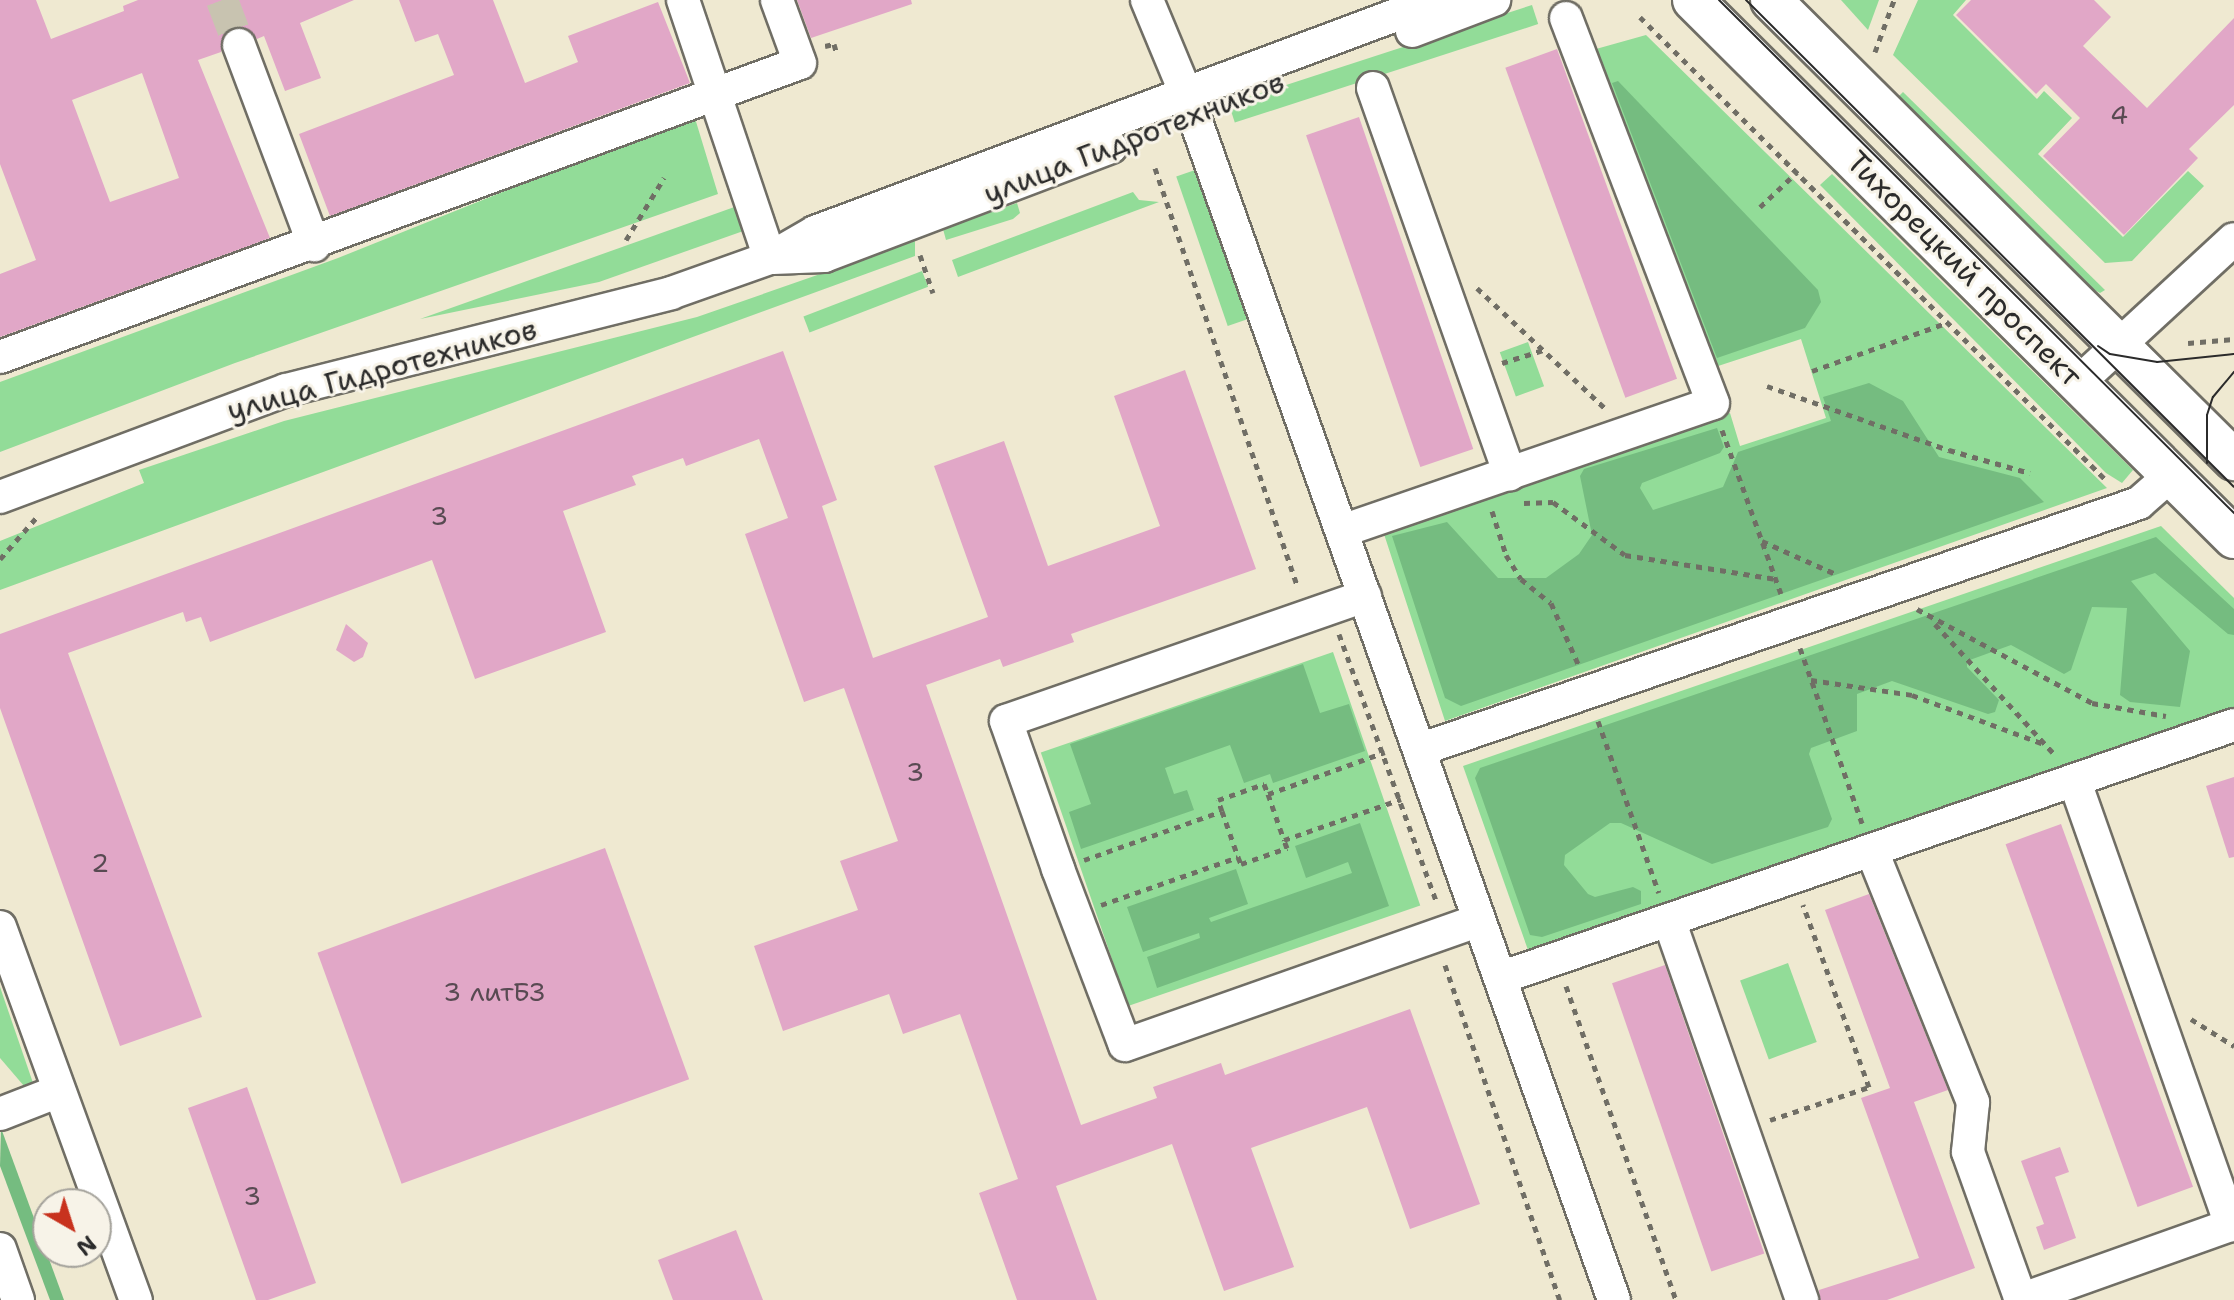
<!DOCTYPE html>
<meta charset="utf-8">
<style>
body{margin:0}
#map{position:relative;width:2234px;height:1300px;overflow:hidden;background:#efe9d1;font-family:"Shantell Sans",sans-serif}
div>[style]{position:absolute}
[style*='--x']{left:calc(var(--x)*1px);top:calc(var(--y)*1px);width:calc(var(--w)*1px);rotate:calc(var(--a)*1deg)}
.green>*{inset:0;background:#92dc98;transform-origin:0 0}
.forest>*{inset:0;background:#75bc80}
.building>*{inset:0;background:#e1a7c7;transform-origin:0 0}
.minor-tunnel>*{height:32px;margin-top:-16px;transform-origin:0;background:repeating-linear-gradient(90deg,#c8c3b0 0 32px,transparent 0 48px)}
.path>*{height:5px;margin-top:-2.5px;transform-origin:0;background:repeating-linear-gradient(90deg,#706e65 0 6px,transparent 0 12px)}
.roads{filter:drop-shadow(2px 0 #706e65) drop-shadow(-2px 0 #706e65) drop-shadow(0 2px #706e65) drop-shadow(0 -2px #706e65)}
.minor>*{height:32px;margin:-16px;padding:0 16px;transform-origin:16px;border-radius:16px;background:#fff}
.major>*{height:40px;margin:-20px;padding:0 20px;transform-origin:20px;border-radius:20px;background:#fff}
.tram>*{height:2px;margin:-1px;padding:0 1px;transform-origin:1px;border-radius:1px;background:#2b2b2b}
span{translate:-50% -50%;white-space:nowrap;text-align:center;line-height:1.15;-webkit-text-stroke:6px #f7f3e8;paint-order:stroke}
.number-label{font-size:26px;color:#584a52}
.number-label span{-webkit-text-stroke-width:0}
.street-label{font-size:30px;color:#2b2b2b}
.north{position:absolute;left:32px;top:1188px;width:80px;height:80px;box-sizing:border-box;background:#f7f3e8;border:2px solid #a5a39c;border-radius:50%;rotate:141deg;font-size:22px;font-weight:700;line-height:32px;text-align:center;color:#2b2b2b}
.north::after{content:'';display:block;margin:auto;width:28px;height:36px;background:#c8321e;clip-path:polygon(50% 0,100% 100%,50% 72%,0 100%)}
</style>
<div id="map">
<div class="green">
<div style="clip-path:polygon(1841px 0,1879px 0,1868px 30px)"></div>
<div style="clip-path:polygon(1918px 0,1966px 0,1953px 15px,2037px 99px,2044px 91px,2072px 118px,2038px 154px,2123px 237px,2188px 171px,2204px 186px,2132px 261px,2105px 263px,1893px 55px)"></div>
<div style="left:1532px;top:5px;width:20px;height:319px;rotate:72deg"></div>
<div style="clip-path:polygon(1646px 35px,2107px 488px,1445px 721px,1383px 531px,1730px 413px,1740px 446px,1826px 418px,1801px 339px,1715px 367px,1596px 49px)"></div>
<div style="clip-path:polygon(1903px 92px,2105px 290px,2100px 293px,2087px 286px,1896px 99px)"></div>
<div style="clip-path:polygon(694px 115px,718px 194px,235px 363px,0 452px,0 382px,338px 258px)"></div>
<div style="left:1198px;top:169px;width:158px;height:23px;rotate:71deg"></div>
<div style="clip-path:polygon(1832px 174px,2133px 470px,2122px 483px,2106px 473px,1820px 185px)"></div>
<div style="clip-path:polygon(1133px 192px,1139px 200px,1159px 202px,958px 277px,952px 260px)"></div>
<div style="clip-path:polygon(1017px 203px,1020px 213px,1013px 219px,946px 240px,943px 229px)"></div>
<div style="clip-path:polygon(740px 205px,749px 229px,599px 282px,420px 319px)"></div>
<div style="clip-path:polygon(915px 241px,915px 256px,0 590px,0 541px,144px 483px,139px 470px,284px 421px,697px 317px)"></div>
<div style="left:922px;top:271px;width:17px;height:127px;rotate:69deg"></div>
<div style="left:1528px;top:342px;width:47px;height:30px;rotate:70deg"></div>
<div style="clip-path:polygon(2161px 526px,2234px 598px,2234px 711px,1528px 950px,1463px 766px)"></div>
<div style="left:1333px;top:652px;width:268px;height:309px;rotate:71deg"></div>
<div style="left:1788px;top:963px;width:84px;height:51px;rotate:70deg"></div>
<div style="clip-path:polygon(0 987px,33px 1083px,24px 1086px,0 1058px)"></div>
</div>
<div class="forest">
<div style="clip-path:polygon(1618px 81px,1818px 290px,1821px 302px,1805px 328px,1717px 358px,1612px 83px)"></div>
<div style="clip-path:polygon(1869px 383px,1903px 401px,1939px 457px,2020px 478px,2044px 502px,1461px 706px,1445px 698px,1392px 536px,1447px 522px,1498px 578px,1546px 578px,1579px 554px,1592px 535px,1580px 476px,1584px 469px,1717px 428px,1724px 447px,1720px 453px,1642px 483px,1640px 488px,1653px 510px,1723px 487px,1738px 452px,1831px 421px,1823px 397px)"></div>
<div style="clip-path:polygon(2156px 537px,2234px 609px,2234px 635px,2228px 634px,2155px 573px,2131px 581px,2190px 651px,2180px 707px,2130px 702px,2120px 695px,2127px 608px,2092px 607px,2071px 670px,2064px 674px,2011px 645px,1967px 661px,1967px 667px,1999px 700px,1995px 712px,1988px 714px,1892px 681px,1857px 694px,1857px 731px,1811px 748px,1809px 754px,1832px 819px,1828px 827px,1712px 864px,1621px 823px,1610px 823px,1565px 855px,1564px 865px,1588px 894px,1595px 897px,1633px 887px,1641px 891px,1641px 904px,1542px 937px,1530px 935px,1475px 778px,1480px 768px)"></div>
<div style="clip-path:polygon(1303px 664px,1320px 713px,1349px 704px,1365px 751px,1273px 783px,1270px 774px,1244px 783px,1230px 745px,1165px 768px,1174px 794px,1187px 790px,1194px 810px,1081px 849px,1069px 812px,1091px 804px,1070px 744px)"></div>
<div style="clip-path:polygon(1360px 823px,1389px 906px,1157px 988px,1147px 957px,1200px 938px,1199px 933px,1143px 952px,1127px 907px,1236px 869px,1248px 904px,1209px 918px,1211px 922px,1352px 873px,1348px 862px,1306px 878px,1295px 846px)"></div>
<div style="clip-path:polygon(1px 1128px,64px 1300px,50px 1300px,0 1166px)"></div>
</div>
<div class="building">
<div style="clip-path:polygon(evenodd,0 0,36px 0,51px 39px,124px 11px,123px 6px,138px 0,354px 0,300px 23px,321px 78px,285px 91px,264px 36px,257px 39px,241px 26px,224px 34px,221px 52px,198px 60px,270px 238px,0 337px,0 274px,36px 260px,0 164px,0 0,142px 73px,179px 178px,110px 202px,72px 100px,142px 73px)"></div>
<div style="clip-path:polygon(399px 0,493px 0,525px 83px,578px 62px,568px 36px,658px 2px,690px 83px,330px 216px,299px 134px,454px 75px,438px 34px,415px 42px)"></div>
<div style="clip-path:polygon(797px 0,911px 0,912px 4px,811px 38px)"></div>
<div style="clip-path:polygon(1971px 0,2094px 0,2111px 17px,2083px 46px,2147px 108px,2234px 18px,2234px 105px,2189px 149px,2198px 158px,2124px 235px,2043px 156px,2080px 118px,2046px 84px,2036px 94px,1956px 15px)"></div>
<div style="left:1557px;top:49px;width:351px;height:55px;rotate:70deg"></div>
<div style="left:1359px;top:117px;width:351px;height:56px;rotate:71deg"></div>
<div style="clip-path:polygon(783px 351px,837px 500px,822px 506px,873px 658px,988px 617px,934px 466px,1004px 441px,1048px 566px,1160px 526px,1114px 396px,1185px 370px,1256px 569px,1071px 634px,1074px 642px,1003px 667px,1000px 659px,926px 685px,1081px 1125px,1157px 1098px,1153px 1087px,1221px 1063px,1225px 1075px,1410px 1009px,1480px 1204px,1410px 1229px,1367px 1107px,1251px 1148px,1294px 1267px,1224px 1291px,1172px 1144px,1056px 1186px,1097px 1300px,1017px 1300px,979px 1193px,1018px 1179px,960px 1014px,903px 1034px,889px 994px,783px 1031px,754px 946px,858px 910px,840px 861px,898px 841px,844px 688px,804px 702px,745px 534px,788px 518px,759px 439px,686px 466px,683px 458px,632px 476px,636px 485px,563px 511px,606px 632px,475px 679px,432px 560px,210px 642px,201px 617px,186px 622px,183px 612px,68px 653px,202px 1017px,120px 1046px,0 708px,0 634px)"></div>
<div style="clip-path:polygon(346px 624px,368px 643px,363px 657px,354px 662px,336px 650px)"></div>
<div style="clip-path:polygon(2234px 777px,2234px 857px,2229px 858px,2206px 786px)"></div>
<div style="left:2061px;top:824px;width:386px;height:59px;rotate:70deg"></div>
<div style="left:605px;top:848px;width:246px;height:306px;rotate:70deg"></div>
<div style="clip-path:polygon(1869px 894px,1948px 1090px,1914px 1102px,1975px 1268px,1887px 1300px,1820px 1300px,1819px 1290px,1919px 1258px,1861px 1098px,1890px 1088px,1825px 910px)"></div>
<div style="left:1665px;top:965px;width:305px;height:56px;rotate:71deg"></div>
<div style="clip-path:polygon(247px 1087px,316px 1283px,268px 1300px,256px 1300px,188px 1108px)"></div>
<div style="clip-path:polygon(2060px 1147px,2069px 1172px,2055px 1177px,2076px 1238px,2044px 1250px,2036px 1227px,2044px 1224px,2021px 1161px)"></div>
<div style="clip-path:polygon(736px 1230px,763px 1300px,673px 1300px,658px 1260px)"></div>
</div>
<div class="minor-tunnel">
<div style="--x:222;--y:0;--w:48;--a:69.3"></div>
</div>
<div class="path">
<div style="--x:1640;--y:17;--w:658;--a:44.82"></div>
<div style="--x:825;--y:46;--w:9;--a:-13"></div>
<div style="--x:834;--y:44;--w:7;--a:74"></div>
<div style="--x:1875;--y:52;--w:55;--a:-69.9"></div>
<div style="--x:1155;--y:168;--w:443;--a:71.2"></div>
<div style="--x:1760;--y:207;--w:51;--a:-43.4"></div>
<div style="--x:626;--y:240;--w:73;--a:-58.5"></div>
<div style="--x:920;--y:255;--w:40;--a:71.1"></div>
<div style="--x:1477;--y:288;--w:178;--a:43.2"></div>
<div style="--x:2188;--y:343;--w:46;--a:-5"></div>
<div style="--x:1502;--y:363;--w:43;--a:-17.6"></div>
<div style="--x:1812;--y:371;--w:145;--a:-19.7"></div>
<div style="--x:1767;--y:386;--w:193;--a:19.4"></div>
<div style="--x:1949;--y:450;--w:84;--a:15.9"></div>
<div style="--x:1722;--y:430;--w:174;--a:70.2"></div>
<div style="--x:1524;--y:503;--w:29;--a:-2"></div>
<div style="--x:1553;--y:502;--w:89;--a:36.4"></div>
<div style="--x:1625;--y:555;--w:153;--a:9"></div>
<div style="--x:1492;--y:511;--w:46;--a:72.3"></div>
<div style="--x:1506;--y:555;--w:28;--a:58"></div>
<div style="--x:1521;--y:579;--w:38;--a:39"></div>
<div style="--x:1551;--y:603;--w:69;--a:66"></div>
<div style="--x:1762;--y:541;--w:83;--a:24.1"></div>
<div style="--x:0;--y:559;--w:55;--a:-48.7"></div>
<div style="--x:1917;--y:609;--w:199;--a:28.2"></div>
<div style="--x:2092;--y:703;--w:75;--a:10"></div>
<div style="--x:1935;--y:624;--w:178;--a:47.5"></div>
<div style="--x:1339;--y:634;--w:286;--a:70"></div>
<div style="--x:1800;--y:648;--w:186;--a:70.5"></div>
<div style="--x:1811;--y:680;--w:102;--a:8.4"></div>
<div style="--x:1912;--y:695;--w:141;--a:20.4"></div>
<div style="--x:1598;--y:721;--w:182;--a:70.5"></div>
<div style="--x:1268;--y:794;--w:49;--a:70.8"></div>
<div style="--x:1222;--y:811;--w:49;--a:70.8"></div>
<div style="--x:1084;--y:860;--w:146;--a:-19.5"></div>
<div style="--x:1222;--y:811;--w:12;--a:-110"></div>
<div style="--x:1218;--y:800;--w:49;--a:-19.2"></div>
<div style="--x:1264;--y:784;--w:11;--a:68"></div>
<div style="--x:1268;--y:794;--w:124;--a:-19.7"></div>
<div style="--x:1101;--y:905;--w:145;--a:-19.3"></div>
<div style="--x:1238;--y:857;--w:8;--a:67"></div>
<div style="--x:1241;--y:864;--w:49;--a:-19.2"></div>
<div style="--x:1287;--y:848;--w:9;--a:-111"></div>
<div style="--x:1284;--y:840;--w:124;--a:-19.3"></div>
<div style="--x:1445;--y:965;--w:354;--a:71.1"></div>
<div style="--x:1566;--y:986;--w:333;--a:70.7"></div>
<div style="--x:2191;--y:1019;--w:51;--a:32.1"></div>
<div style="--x:1770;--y:1120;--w:104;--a:-18.4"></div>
<div style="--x:1869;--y:1087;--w:194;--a:-109.9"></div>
</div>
<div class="roads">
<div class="minor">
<div style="--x:683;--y:0;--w:272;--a:71.4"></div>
<div style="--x:1147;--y:0;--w:104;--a:67.4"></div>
<div style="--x:1187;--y:96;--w:1277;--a:70.47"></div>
<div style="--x:1412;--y:31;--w:88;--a:-20.7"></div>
<div style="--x:239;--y:45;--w:214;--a:69.4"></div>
<div style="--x:1373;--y:88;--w:410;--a:70.5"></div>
<div style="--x:773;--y:258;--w:51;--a:-2.2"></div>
<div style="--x:824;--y:256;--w:307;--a:-20.8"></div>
<div style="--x:0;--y:357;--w:852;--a:-20.18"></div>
<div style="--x:800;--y:63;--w:67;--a:-110.1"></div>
<div style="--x:2078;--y:383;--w:212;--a:-42.7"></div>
<div style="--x:0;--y:497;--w:305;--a:-20.5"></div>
<div style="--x:286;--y:390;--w:397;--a:-14.1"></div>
<div style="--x:671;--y:293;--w:105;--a:-19.5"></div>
<div style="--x:770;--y:258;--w:52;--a:-30"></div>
<div style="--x:815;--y:232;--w:663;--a:-20.49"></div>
<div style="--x:1342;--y:531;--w:392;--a:-19"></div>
<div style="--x:1713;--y:403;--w:412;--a:-110.9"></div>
<div style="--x:1365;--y:596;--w:380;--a:160.8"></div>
<div style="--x:1006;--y:721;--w:157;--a:70.6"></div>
<div style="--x:1058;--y:869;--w:188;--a:69.2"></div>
<div style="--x:1125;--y:1045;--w:375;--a:-19.4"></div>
<div style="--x:1419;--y:750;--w:761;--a:-18.93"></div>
<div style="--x:2139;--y:503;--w:43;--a:-41.2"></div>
<div style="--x:2075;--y:782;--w:470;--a:70.6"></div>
<div style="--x:1872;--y:851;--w:271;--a:68.1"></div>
<div style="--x:1973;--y:1102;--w:50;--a:95.7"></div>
<div style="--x:1968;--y:1152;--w:157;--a:70.3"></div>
<div style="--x:1669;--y:920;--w:403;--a:70.7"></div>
<div style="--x:0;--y:927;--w:397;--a:70"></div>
<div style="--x:1500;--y:978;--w:776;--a:-19.02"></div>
<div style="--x:0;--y:1114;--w:63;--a:-21.3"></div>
<div style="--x:0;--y:1249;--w:54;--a:70.6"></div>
<div style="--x:2020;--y:1300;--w:227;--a:-19.6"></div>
</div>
<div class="major">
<div style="--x:1693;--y:0;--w:763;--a:44.84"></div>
<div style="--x:1771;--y:0;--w:653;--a:44.81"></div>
</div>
</div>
<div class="tram">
<div style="--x:1719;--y:0;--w:727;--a:44.89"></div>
<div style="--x:1746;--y:0;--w:689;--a:44.94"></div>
<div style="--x:2098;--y:346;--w:14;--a:34"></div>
<div style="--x:2110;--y:354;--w:48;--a:9.7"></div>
<div style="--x:2157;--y:362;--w:77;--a:-5.9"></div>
<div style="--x:2207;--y:463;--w:48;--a:-90"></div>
<div style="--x:2207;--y:415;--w:19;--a:-72"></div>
<div style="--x:2213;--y:397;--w:33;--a:-50"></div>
</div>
<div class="number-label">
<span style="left:2119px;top:115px">4</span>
<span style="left:439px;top:516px">3</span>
<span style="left:915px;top:772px">3</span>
<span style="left:100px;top:863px">2</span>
<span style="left:494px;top:992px">3 литБЗ</span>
<span style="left:252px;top:1196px">3</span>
</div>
<div class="street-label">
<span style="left:1134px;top:138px;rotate:-21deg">улица Гидротехников</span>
<span style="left:1964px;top:269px;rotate:45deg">Тихорецкий проспект</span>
<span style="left:382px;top:370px;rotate:-15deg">улица Гидротехников</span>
</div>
<div class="north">N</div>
</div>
